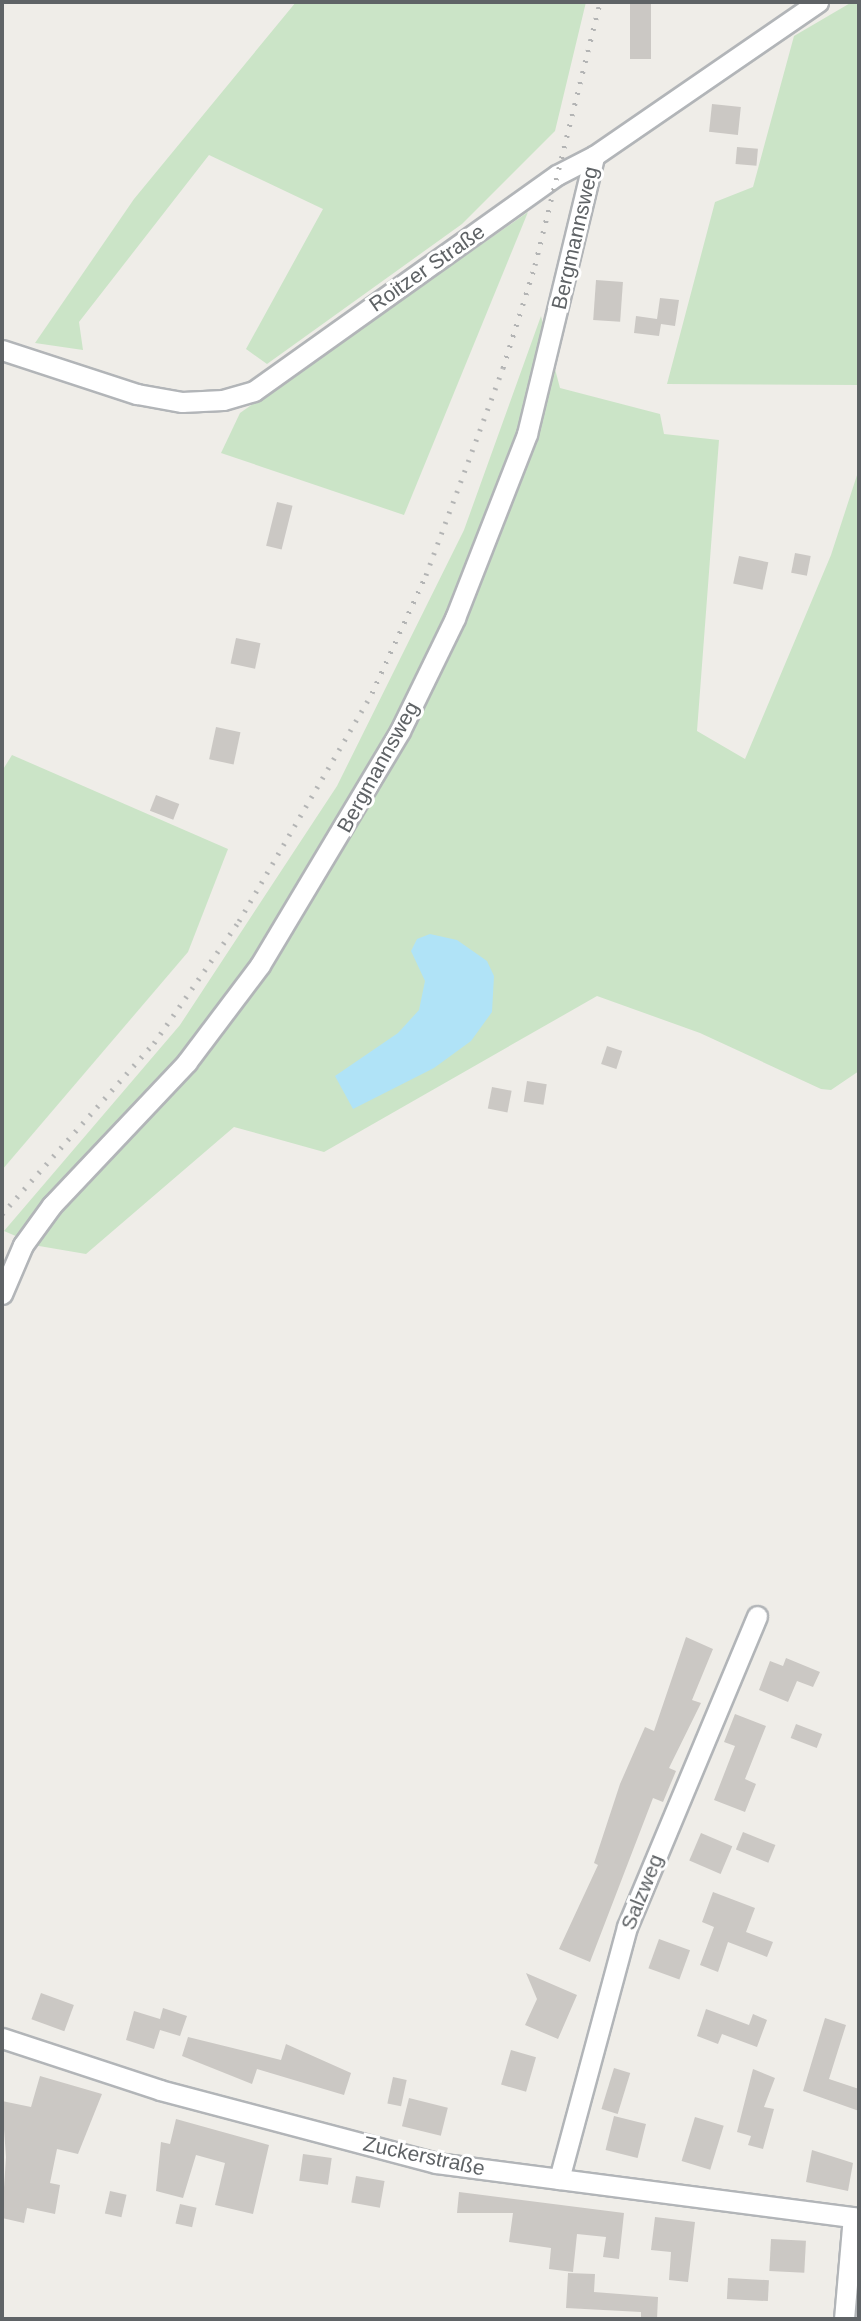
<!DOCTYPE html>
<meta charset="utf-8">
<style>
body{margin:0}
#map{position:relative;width:861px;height:2321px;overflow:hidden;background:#efede8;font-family:Arial,sans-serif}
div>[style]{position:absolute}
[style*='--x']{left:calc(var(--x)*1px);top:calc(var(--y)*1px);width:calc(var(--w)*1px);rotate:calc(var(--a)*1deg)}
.green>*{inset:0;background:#cbe4c7}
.water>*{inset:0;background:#b0e3f7}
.building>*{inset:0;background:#cbc8c4;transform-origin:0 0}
.roads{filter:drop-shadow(2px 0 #b2b5b8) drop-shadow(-2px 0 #b2b5b8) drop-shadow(0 2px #b2b5b8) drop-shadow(0 -2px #b2b5b8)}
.minor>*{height:19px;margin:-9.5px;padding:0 9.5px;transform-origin:9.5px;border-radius:9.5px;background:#fff}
.rail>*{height:5px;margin-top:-2.5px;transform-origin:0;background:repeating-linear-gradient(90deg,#b3b4b4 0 2px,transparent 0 11px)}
span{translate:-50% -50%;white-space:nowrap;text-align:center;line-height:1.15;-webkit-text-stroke:6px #fff;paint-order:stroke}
.street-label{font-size:21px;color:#5f6366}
.frame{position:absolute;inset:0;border:4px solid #5f6366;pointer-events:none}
</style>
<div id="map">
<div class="green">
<div style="clip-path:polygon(296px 2px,586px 2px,555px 131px,462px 224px,267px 364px,246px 349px,323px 209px,209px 155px,79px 322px,83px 350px,35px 343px,134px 199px)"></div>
<div style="clip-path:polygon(852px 2px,859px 2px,859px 385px,667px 384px,715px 202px,753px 187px,794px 36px)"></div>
<div style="clip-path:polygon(528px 212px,404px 515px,221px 453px,240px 413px)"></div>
<div style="clip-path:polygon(541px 316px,560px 388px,660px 414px,664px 434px,719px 440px,697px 731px,745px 759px,831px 555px,859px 469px,859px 1071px,831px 1090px,821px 1089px,700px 1033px,597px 996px,324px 1152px,234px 1127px,86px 1254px,39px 1246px,4px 1231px,180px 1025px,337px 786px,464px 530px)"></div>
<div style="clip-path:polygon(12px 755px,228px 849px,188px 952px,2px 1170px,2px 771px)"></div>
</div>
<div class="water">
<div style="clip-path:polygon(430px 934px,457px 940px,487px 961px,494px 976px,492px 1012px,471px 1041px,434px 1068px,353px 1109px,335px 1076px,398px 1033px,419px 1010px,425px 981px,411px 951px,417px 939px)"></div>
</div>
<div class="building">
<div style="left:630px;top:2px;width:21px;height:57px"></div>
<div style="left:712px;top:104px;width:29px;height:28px;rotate:6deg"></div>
<div style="left:737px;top:147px;width:21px;height:17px;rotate:5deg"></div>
<div style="left:596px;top:280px;width:27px;height:40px;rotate:4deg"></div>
<div style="clip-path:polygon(660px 298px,679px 300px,675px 326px,661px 324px,659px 336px,634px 333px,636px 316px,657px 319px)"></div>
<div style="left:277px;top:502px;width:16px;height:45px;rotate:14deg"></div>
<div style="left:795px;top:553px;width:16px;height:20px;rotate:11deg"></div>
<div style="left:739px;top:556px;width:30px;height:28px;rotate:12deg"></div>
<div style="left:236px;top:638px;width:25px;height:26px;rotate:12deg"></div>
<div style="left:216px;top:727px;width:25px;height:33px;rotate:12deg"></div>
<div style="left:156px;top:795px;width:25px;height:17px;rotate:21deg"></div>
<div style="left:607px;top:1046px;width:16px;height:19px;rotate:18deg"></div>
<div style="left:527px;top:1081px;width:20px;height:21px;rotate:9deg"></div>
<div style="left:492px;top:1087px;width:20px;height:22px;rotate:11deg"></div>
<div style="clip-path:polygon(686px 1637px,713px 1649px,692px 1700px,701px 1703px,669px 1768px,676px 1771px,663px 1802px,653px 1798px,590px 1962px,559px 1949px,598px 1865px,594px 1863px,620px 1784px,645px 1727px,654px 1731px)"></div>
<div style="clip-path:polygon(786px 1658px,820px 1672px,813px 1687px,797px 1681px,788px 1702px,759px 1690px,770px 1661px,783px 1666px)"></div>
<div style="clip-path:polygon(735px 1714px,766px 1726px,745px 1779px,756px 1784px,745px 1812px,714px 1800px,735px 1746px,724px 1742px)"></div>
<div style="left:796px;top:1724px;width:28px;height:15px;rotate:21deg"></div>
<div style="left:743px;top:1832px;width:35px;height:19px;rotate:22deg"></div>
<div style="left:701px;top:1833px;width:34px;height:30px;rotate:23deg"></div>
<div style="clip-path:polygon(713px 1892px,755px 1908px,746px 1932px,773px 1942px,767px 1957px,728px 1942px,718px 1972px,700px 1965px,714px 1927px,702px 1922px)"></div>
<div style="left:659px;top:1939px;width:33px;height:31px;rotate:20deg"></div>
<div style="clip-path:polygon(526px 1973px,577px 1995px,558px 2039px,525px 2025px,537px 1999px)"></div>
<div style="left:41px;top:1993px;width:35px;height:28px;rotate:20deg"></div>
<div style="clip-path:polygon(163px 2008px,187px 2016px,180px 2036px,160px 2030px,154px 2049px,126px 2040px,134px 2011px,160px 2019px)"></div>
<div style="clip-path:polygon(706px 2009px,749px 2025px,753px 2014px,767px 2020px,757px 2047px,722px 2034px,718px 2044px,697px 2036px)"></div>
<div style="clip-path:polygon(825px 2018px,846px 2025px,829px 2079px,859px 2089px,859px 2111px,803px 2091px)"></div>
<div style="clip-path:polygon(188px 2037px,281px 2060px,286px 2044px,351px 2073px,344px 2095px,257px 2069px,252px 2084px,182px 2056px)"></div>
<div style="left:511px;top:2050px;width:26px;height:36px;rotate:16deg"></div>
<div style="left:614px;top:2068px;width:17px;height:43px;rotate:17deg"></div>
<div style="clip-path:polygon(753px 2069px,775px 2078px,764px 2107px,774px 2109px,763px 2149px,748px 2145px,751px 2136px,737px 2132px)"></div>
<div style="clip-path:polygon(40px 2076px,102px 2094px,78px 2154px,57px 2149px,50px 2183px,60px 2185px,55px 2214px,27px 2208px,24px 2223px,2px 2218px,6px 2157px,2px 2101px,31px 2107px)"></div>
<div style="left:393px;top:2077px;width:14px;height:27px;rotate:12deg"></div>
<div style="left:409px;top:2098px;width:40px;height:29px;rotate:14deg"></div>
<div style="left:614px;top:2116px;width:33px;height:35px;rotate:14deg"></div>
<div style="left:695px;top:2117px;width:30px;height:46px;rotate:17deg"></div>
<div style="clip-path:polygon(176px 2119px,269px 2145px,253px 2214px,215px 2205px,225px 2163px,196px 2155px,183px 2198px,156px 2191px,161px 2142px,170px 2144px)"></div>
<div style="clip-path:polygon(812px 2150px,853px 2163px,848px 2191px,806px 2182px)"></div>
<div style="left:303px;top:2154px;width:29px;height:27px;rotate:8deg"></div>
<div style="left:356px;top:2176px;width:29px;height:27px;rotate:10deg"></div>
<div style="left:110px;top:2191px;width:17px;height:23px;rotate:13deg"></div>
<div style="clip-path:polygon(459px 2192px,624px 2213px,619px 2259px,603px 2257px,606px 2237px,577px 2234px,573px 2272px,549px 2269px,551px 2248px,509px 2242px,513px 2213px,457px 2213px)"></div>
<div style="left:180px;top:2204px;width:17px;height:20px;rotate:13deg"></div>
<div style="clip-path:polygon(655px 2217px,695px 2222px,688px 2282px,669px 2280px,671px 2252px,651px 2250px)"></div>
<div style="left:771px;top:2239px;width:35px;height:32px;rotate:3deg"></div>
<div style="clip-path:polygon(568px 2273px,595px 2274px,594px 2292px,658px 2297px,657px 2319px,641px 2319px,641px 2312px,566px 2308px)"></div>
<div style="left:728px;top:2278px;width:41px;height:21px;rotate:3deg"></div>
</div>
<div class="roads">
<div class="minor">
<div style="--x:2;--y:350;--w:142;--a:18.1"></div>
<div style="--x:137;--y:394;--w:46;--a:10.1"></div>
<div style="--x:182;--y:402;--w:41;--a:-2.8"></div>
<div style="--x:223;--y:400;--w:32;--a:-16"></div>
<div style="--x:254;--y:391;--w:372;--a:-35.5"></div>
<div style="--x:557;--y:175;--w:42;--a:-27.2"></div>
<div style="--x:594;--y:156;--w:272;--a:-34.5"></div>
<div style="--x:2;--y:1294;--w:53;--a:-66.8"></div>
<div style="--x:23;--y:1245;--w:49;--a:-54.1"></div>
<div style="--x:52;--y:1205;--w:197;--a:-46.6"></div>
<div style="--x:187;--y:1062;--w:121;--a:-53"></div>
<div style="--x:260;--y:965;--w:273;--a:-59.1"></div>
<div style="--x:400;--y:731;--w:126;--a:-64"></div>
<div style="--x:455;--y:618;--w:198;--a:-68.6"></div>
<div style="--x:527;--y:434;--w:286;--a:-76.4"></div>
<div style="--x:2;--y:2038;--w:166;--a:18.2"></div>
<div style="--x:160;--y:2090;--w:285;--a:14.8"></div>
<div style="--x:436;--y:2163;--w:427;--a:7.4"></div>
<div style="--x:559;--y:2179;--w:261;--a:-74.9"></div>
<div style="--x:627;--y:1927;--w:337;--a:-67.3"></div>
<div style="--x:844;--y:2319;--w:102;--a:-85"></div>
</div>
</div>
<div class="rail">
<div style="--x:2;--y:1214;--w:229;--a:-48.4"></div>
<div style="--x:154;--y:1043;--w:149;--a:-55.1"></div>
<div style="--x:239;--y:921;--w:264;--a:-59.7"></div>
<div style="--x:372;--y:693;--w:130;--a:-65.4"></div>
<div style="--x:426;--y:575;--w:221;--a:-69.6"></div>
<div style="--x:503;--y:368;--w:108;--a:-72.7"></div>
<div style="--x:535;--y:265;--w:271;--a:-76.1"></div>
</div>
<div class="street-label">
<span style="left:575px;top:238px;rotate:-77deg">Bergmannsweg</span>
<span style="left:427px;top:268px;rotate:-35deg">Roitzer Straße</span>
<span style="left:378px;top:767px;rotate:-61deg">Bergmannsweg</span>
<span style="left:642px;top:1892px;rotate:-68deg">Salzweg</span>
<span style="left:424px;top:2156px;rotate:12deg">Zuckerstraße</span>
</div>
<div class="frame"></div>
</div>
